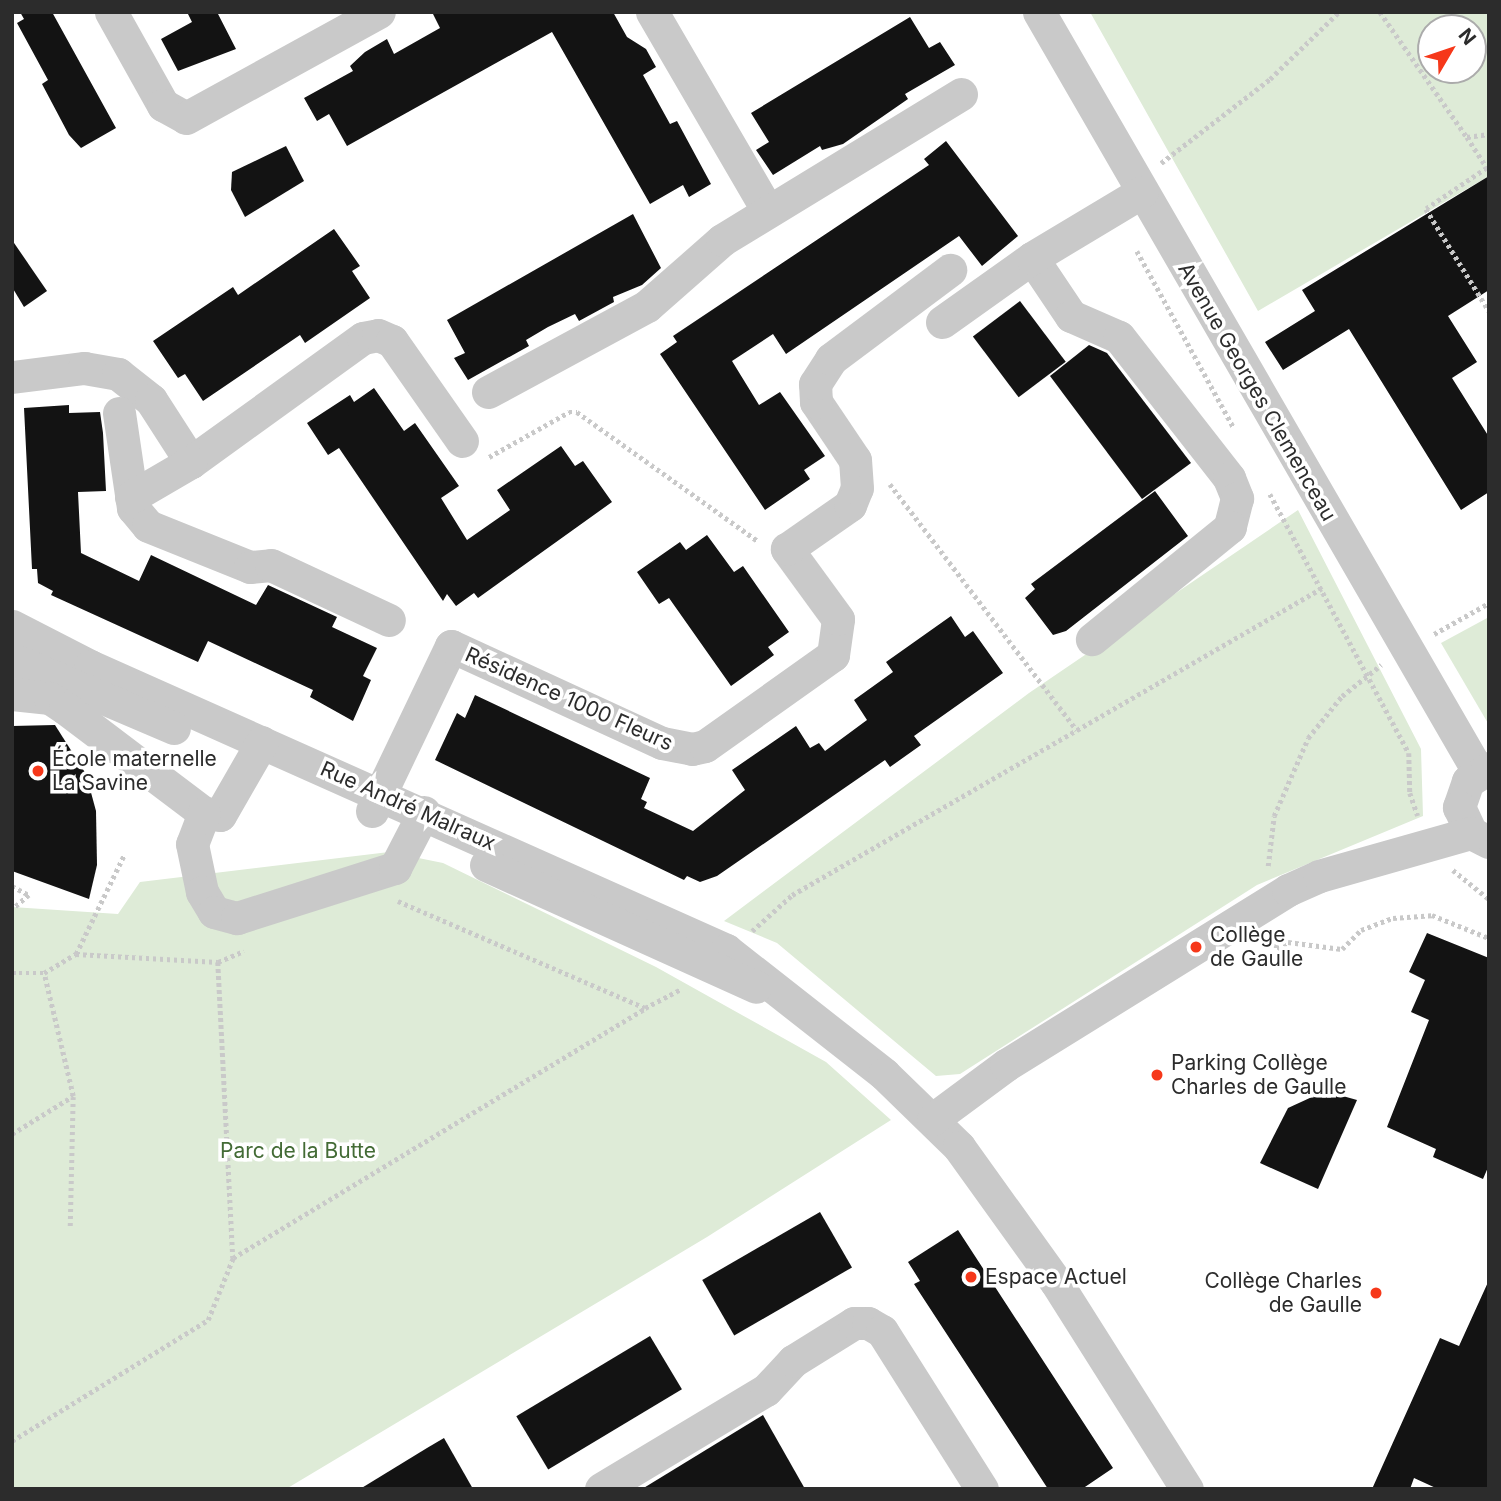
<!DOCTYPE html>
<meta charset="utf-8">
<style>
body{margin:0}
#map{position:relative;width:1501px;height:1501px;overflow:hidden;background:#fff;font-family:Inter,sans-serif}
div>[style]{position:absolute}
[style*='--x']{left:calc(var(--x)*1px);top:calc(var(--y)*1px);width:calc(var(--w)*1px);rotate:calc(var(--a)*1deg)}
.green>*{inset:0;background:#deebd7}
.building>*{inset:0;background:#131313;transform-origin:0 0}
.path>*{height:4.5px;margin-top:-2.25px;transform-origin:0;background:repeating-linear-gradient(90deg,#c9c9c9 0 3.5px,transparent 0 7px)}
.minor>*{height:33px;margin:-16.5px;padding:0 16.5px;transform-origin:16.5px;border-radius:16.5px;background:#c9c9c9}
.dots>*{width:19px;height:19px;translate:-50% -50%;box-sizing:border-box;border:4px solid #fff;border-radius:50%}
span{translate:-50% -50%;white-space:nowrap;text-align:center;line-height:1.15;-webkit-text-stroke:7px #fff;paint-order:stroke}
.street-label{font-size:21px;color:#2c2c2c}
.poi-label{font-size:21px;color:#2c2c2c}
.left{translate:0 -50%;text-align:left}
.right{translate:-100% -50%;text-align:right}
.park-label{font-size:21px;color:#436b35}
.frame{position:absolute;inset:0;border:14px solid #2c2c2c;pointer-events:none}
.north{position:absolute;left:1417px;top:14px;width:70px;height:70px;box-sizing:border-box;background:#fff;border:2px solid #ababab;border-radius:50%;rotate:51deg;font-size:19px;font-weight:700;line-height:28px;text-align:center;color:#2c2c2c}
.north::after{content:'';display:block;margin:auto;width:24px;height:32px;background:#f6381a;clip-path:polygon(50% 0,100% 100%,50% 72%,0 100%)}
</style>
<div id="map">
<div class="green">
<div style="clip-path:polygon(evenodd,1090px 12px,1489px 12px,1489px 176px,1258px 311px,1090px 12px,1431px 28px,1473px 28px,1473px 70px,1431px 70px,1431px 28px)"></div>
<div style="clip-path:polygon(1298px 510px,1421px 749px,1423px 816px,1257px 885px,960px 1074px,936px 1076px,777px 943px,724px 921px,1029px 693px)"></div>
<div style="clip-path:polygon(1489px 617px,1489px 725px,1441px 643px)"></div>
<div style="clip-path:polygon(389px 852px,443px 863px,656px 967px,826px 1062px,891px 1120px,707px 1237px,286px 1489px,12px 1489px,12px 907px,118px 914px,140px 882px)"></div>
</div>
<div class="building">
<div style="clip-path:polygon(20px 12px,52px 12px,116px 128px,81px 148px,69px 135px,42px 84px,48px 80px,17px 23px,24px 19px)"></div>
<div style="clip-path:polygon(187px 12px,217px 12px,236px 49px,178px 71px,161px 39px,192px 22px)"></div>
<div style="clip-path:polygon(432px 12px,613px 12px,627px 37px,646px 49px,656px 67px,643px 75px,670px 124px,677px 121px,711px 184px,689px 197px,683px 185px,650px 204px,552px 32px,347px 146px,329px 114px,317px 121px,304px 98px,353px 71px,350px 66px,365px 52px,387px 39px,394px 54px,440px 28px)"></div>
<div style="clip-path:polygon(910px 17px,929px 48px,940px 42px,955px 65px,905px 94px,908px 99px,843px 144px,822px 150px,820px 146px,773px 175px,756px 150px,769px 142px,751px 113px)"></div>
<div style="clip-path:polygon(946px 141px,1018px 236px,982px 266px,959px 236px,786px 354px,773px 334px,732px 361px,759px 405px,780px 392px,825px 456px,804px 470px,810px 479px,765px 510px,660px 354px,677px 342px,673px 336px,929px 165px,924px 159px)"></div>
<div style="clip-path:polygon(286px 146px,304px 181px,245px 217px,231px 190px,232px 172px)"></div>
<div style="clip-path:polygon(1489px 176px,1489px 290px,1448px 316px,1477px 362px,1452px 378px,1489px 437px,1489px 492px,1461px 510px,1349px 329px,1283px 370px,1265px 342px,1315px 311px,1302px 290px)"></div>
<div style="clip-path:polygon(633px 214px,661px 268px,642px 285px,613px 297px,614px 302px,579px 321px,575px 314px,548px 327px,526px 340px,529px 346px,468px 380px,454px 358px,465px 353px,447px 320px)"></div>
<div style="clip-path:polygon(334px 229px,360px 266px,352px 271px,370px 298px,305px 343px,300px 335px,203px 401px,185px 374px,178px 378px,153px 341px,233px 287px,238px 295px)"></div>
<div style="clip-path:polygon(12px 240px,47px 291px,24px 307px,12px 287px)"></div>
<div style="left:1020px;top:301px;width:76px;height:59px;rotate:53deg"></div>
<div style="clip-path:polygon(1089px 345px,1107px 353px,1191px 463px,1142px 499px,1050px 376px)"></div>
<div style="clip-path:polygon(374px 388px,404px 431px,415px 423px,459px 486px,441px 498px,467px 540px,510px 510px,497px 490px,561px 446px,575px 466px,583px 461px,612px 502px,478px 598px,474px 593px,456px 606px,447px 594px,443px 601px,339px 448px,328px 455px,307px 423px,350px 395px,354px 402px)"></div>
<div style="clip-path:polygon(69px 405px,69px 413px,100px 412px,103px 433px,106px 491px,78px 492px,81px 553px,139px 581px,151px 555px,256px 605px,268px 585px,337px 617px,332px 627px,377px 648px,363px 676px,371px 680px,353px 721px,310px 697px,313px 690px,208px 641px,198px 662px,51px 595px,53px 591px,38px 583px,37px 569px,32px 569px,24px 408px)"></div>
<div style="clip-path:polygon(1155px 491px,1188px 536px,1066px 631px,1053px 635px,1025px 598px,1035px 589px,1031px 584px)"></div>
<div style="clip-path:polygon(707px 535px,734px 572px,743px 566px,789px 632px,768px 647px,774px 655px,731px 686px,669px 598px,659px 604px,637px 572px,680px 542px,686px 550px)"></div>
<div style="clip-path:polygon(951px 616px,965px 637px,973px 631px,1003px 673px,914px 736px,921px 745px,890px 767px,885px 760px,717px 876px,700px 882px,687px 876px,684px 880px,435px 760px,457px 713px,465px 718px,475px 695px,650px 778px,641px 799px,647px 802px,644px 808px,693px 831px,745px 790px,732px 770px,796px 726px,810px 748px,819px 743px,825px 751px,867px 720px,854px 700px,893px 672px,886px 662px)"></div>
<div style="clip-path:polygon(55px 725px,86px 774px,96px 811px,97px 865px,89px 899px,12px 871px,12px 726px)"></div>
<div style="clip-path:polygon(1427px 933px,1489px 958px,1489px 1165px,1483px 1179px,1433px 1157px,1436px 1149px,1387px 1127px,1429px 1020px,1411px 1012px,1425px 980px,1409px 972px)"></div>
<div style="clip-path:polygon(1325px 1091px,1357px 1100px,1318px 1189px,1260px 1163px,1288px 1108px)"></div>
<div style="left:820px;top:1212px;width:64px;height:136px;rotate:60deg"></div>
<div style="clip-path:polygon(958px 1230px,1113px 1468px,1082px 1489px,1048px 1489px,914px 1284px,920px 1281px,908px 1262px)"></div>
<div style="clip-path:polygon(1489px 1280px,1489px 1489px,1438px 1489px,1414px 1478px,1410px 1489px,1372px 1489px,1440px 1338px,1459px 1346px)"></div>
<div style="left:650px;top:1336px;width:62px;height:156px;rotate:59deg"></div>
<div style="clip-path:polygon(763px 1415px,805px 1489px,642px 1489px)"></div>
<div style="clip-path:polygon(444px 1438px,473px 1489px,360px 1489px,427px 1448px)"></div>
</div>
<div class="path">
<div style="--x:1380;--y:12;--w:152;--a:55.2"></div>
<div style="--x:1467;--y:137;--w:22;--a:-8"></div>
<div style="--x:1467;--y:137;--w:37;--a:57"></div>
<div style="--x:1487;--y:168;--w:73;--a:146.1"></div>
<div style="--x:1426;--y:209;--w:120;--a:58.3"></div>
<div style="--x:1161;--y:163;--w:138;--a:-37.6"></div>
<div style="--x:1270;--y:79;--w:96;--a:-44.2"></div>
<div style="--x:1137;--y:251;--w:202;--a:61.3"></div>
<div style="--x:489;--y:457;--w:92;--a:-29.4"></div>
<div style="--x:569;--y:412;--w:8;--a:0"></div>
<div style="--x:577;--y:412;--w:222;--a:35.5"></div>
<div style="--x:890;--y:484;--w:309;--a:52.8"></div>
<div style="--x:1270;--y:494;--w:294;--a:61.8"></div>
<div style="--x:1409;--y:753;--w:40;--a:88.6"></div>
<div style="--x:1410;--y:793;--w:24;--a:71"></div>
<div style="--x:1434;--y:634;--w:63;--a:-29.4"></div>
<div style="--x:1268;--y:866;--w:50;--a:-83.2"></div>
<div style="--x:1274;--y:816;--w:85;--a:-66.4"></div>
<div style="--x:1308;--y:738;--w:54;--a:-51"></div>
<div style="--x:1342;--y:696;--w:50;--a:-38.5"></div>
<div style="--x:1453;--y:870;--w:46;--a:38.9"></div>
<div style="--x:12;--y:886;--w:19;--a:28"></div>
<div style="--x:29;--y:895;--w:23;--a:139"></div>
<div style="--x:398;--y:901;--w:269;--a:23.4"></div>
<div style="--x:645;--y:1008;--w:41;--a:-27.8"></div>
<div style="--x:752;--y:931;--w:54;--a:-42"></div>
<div style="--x:792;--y:895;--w:612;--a:-30.08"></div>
<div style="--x:1275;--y:937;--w:12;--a:81"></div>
<div style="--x:1277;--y:949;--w:13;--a:-32"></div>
<div style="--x:1288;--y:942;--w:54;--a:7.4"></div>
<div style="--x:1342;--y:949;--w:27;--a:-45"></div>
<div style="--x:1361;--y:930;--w:34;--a:-21"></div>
<div style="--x:1393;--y:918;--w:39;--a:-4"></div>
<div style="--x:1432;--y:915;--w:61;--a:22"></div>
<div style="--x:76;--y:954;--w:142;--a:3.2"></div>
<div style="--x:218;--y:962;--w:28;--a:-23"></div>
<div style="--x:218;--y:962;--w:296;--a:87.1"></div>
<div style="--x:233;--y:1258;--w:482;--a:-31.2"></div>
<div style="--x:12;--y:973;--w:32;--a:0"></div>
<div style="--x:44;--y:973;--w:37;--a:-31"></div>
<div style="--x:76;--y:954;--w:110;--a:-64.1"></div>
<div style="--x:12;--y:1134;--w:72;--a:-31.9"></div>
<div style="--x:73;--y:1096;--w:126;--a:-103.3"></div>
<div style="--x:70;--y:1226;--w:129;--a:-88.7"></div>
<div style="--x:12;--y:1441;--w:230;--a:-31.7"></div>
<div style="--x:208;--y:1320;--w:67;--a:-68"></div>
</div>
<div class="minor">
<div style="--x:111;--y:12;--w:107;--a:60.8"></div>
<div style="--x:163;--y:105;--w:26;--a:29"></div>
<div style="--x:186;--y:118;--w:220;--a:-28.8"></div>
<div style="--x:652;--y:12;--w:230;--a:59.8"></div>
<div style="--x:1039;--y:12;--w:877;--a:59.96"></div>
<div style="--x:1032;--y:258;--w:70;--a:56.1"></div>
<div style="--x:1071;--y:316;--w:52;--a:23.6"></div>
<div style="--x:1119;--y:337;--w:179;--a:52"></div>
<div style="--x:1229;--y:478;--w:22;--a:68"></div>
<div style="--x:1237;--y:498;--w:30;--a:104"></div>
<div style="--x:1230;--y:527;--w:178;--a:140.9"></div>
<div style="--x:942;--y:322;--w:110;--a:-35.4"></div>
<div style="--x:1032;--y:258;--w:128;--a:-31"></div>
<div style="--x:12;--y:377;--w:73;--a:-7.1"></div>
<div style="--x:84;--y:368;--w:35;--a:10"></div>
<div style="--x:118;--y:374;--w:42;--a:38.2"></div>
<div style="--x:151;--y:400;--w:74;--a:57.2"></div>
<div style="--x:191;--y:462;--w:212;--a:-35.8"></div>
<div style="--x:363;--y:338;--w:15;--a:-11"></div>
<div style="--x:378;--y:335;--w:15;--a:23"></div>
<div style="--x:392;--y:341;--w:122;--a:55"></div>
<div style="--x:488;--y:392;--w:181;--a:-28.4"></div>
<div style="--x:647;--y:306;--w:100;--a:-41.3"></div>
<div style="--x:722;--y:240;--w:280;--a:-31.4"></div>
<div style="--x:119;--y:413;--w:96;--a:81.6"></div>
<div style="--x:133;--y:508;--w:23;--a:50"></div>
<div style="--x:148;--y:526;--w:110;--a:21.9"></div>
<div style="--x:250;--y:567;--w:21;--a:-5"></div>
<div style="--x:271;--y:565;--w:130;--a:25"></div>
<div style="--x:131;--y:497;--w:69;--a:-30.3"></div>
<div style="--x:12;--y:626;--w:88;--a:27.1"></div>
<div style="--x:90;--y:666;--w:697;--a:24.06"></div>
<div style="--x:726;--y:950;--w:201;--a:38.1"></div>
<div style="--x:884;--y:1074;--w:105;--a:44.2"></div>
<div style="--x:959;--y:1147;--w:166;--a:54.3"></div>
<div style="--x:1056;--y:1282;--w:245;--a:57.7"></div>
<div style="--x:12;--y:659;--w:176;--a:23.1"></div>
<div style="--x:12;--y:694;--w:38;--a:6"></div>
<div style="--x:50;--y:698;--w:18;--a:34"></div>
<div style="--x:65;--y:708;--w:174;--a:37.1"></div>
<div style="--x:204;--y:813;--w:16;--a:7"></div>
<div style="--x:220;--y:815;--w:84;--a:-60.1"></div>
<div style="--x:1489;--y:768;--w:25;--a:148"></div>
<div style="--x:1468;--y:781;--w:28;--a:109"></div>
<div style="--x:1459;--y:807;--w:29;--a:65"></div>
<div style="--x:1471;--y:833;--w:20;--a:27"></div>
<div style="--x:372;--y:811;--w:183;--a:-64.4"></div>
<div style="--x:451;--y:646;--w:232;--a:24.7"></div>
<div style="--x:662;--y:743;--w:31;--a:11"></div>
<div style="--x:692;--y:749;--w:13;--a:-13"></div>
<div style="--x:705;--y:746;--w:157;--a:-35.4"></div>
<div style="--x:833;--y:655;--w:36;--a:-82"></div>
<div style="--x:838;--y:619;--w:87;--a:-126.1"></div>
<div style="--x:787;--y:549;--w:77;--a:-34.9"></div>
<div style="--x:850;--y:505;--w:18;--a:-68"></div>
<div style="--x:857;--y:488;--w:28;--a:-94"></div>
<div style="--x:855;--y:460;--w:70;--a:-123.9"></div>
<div style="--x:816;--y:402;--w:18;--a:-93"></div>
<div style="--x:815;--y:384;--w:30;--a:-57"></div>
<div style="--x:831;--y:359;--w:149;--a:-36.8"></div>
<div style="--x:204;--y:813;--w:33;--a:111"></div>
<div style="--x:192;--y:844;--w:49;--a:78.2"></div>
<div style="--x:202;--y:892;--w:23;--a:59"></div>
<div style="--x:214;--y:912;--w:24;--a:15"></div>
<div style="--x:237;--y:918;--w:166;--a:-17.6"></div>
<div style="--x:395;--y:868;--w:63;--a:-62.6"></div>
<div style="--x:486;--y:865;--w:296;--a:24.3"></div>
<div style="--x:933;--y:1119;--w:91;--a:-36.5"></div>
<div style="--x:1006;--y:1065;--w:332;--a:-31.8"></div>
<div style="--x:1288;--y:890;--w:34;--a:-24"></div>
<div style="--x:1319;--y:876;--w:158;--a:-15.8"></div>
<div style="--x:601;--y:1489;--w:192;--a:-31"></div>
<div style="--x:766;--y:1390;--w:40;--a:-47"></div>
<div style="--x:793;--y:1361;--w:72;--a:-31.9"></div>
<div style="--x:854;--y:1323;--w:14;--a:0"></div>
<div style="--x:868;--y:1323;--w:16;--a:30"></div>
<div style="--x:882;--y:1331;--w:187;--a:57.7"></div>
</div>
<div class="dots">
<div style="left:38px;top:771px;background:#f6381a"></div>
<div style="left:1196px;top:947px;background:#f6381a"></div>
<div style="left:1157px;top:1075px;background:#f6381a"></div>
<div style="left:971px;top:1277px;background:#f6381a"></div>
<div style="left:1376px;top:1293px;background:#f6381a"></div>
</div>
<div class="street-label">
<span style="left:1257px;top:392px;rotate:60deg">Avenue Georges Clemenceau</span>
<span style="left:569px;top:699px;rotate:24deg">Résidence 1000 Fleurs</span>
<span style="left:408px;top:806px;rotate:24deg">Rue André Malraux</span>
</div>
<div class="poi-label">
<span class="left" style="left:52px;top:771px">École maternelle<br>La Savine</span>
<span class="left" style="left:1210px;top:947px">Collège<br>de Gaulle</span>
<span class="left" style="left:1171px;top:1075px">Parking Collège<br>Charles de Gaulle</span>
<span class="left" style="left:985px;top:1277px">Espace Actuel</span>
<span class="right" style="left:1362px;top:1293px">Collège Charles<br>de Gaulle</span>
</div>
<div class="park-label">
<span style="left:298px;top:1151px">Parc de la Butte</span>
</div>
<div class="frame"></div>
<div class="north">N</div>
</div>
